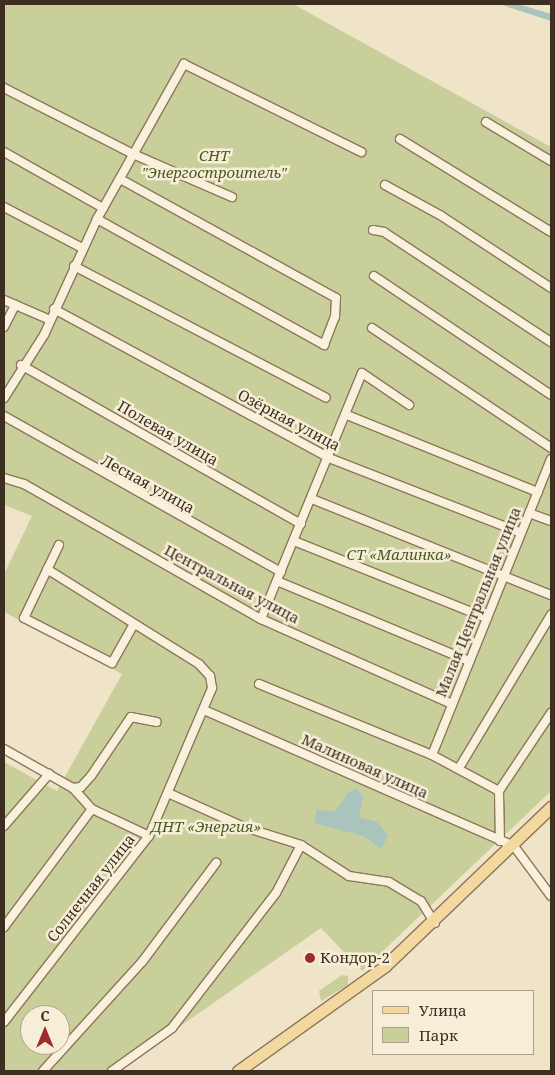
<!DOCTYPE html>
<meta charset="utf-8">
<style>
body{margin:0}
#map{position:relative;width:555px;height:1075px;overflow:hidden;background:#f0e4c8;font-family:"Noto Serif",serif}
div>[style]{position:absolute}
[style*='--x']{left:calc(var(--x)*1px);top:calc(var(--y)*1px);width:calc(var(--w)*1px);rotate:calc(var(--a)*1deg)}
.green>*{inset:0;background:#c9cf9b}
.water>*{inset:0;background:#a9c4bc}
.roads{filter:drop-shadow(1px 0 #8d765c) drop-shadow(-1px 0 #8d765c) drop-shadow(0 1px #8d765c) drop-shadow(0 -1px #8d765c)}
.minor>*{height:8px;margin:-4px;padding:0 4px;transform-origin:4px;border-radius:4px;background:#faf1dc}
.primary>*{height:11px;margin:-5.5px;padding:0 5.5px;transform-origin:5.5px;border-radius:5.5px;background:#f3d9a0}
.dots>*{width:14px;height:14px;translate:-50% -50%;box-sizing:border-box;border:2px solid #f7eed8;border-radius:50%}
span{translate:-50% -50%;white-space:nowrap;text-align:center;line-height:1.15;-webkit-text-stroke:5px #f7eed8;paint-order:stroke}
.park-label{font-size:15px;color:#4d5a26;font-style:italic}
.street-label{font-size:15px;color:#3d2e20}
.poi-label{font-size:15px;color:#3d2e20}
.left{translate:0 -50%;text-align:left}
.frame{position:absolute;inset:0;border:5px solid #3d2e20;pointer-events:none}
.legend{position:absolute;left:372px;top:990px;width:162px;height:65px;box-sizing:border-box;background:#f7eed8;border:1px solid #ada18e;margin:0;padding:6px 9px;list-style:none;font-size:15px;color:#3d2e20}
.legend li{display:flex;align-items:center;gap:10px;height:25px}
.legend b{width:25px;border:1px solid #ada18e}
.north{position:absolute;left:20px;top:1005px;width:50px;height:50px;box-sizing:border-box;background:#f7eed8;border:1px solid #ada18e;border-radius:50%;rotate:0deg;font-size:14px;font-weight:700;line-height:20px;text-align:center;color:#3d2e20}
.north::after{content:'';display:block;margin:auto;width:18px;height:22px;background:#9e2a2b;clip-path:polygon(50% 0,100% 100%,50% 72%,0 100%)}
</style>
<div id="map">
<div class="green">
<div style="clip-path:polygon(evenodd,4px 4px,293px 4px,551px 147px,551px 791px,362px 971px,321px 928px,116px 1071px,4px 1071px,4px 762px,57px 791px,122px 674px,4px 612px,4px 574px,32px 516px,4px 505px,4px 4px,30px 1015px,60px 1015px,60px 1045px,30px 1045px,30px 1015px)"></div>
<div style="clip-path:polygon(342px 975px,348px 976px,348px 985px,321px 1001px,319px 991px)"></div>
</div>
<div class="water">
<div style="clip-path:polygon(499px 4px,518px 4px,551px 14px,551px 21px)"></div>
<div style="clip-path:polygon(357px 788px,363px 797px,359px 817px,377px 822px,388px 836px,381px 849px,363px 836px,314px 823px,317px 810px,335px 811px,349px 792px)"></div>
</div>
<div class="roads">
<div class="minor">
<div style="--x:4;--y:88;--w:145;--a:27.1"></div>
<div style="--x:133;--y:154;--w:108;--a:23.5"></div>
<div style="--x:486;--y:122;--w:76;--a:31"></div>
<div style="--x:400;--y:139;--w:177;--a:31.6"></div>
<div style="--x:4;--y:152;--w:114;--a:29.5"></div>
<div style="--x:385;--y:185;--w:63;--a:28.6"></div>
<div style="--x:440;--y:215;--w:133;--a:33.3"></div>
<div style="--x:4;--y:207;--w:88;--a:27.7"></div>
<div style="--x:97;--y:219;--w:260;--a:29"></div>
<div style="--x:324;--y:345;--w:30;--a:-69"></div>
<div style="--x:335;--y:317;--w:19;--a:-87"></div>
<div style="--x:336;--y:298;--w:247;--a:-151.1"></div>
<div style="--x:373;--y:230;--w:11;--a:10"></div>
<div style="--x:384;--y:232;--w:200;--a:33.4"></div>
<div style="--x:74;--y:266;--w:284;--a:27.6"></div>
<div style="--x:374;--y:276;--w:213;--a:33.9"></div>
<div style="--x:4;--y:300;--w:50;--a:23.5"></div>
<div style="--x:54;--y:309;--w:313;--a:28.4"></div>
<div style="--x:329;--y:458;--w:206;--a:21.3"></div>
<div style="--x:4;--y:327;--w:25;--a:-63"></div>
<div style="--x:372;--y:328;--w:216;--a:33.8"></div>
<div style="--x:21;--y:365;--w:322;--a:29.6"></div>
<div style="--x:4;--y:398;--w:75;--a:-57.6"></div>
<div style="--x:44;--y:335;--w:128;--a:-65.4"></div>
<div style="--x:97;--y:219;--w:178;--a:-60.7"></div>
<div style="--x:184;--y:64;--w:198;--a:26.4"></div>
<div style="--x:347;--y:415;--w:206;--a:22"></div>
<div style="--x:4;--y:416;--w:318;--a:29.4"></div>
<div style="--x:4;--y:478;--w:21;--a:17"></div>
<div style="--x:24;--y:484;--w:273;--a:29.7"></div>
<div style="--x:261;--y:619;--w:209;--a:24"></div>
<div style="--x:312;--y:499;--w:258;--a:21.9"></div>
<div style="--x:529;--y:513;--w:23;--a:20"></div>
<div style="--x:294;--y:541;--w:208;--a:21.8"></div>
<div style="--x:59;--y:545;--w:81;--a:115.6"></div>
<div style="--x:24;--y:618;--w:99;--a:27.1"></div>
<div style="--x:112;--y:663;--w:45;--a:-60.6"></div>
<div style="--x:277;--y:581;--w:208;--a:22.6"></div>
<div style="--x:261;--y:619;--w:266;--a:-67.7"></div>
<div style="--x:362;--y:373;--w:57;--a:34.2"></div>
<div style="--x:259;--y:684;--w:187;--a:22.3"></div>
<div style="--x:432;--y:755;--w:76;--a:28.2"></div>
<div style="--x:499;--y:791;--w:50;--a:88.9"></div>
<div style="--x:204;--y:710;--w:339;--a:23.7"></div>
<div style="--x:514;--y:846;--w:62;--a:53.5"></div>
<div style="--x:4;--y:749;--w:79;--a:29.5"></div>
<div style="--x:73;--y:788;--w:8;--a:-7"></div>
<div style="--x:81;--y:787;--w:15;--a:-48"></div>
<div style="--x:91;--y:776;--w:71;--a:-55.9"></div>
<div style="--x:131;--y:717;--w:26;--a:11"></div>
<div style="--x:432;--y:755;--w:319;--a:-68.1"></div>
<div style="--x:459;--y:768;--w:179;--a:-59"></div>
<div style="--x:73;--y:788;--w:28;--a:48"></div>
<div style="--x:92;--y:809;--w:63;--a:25.3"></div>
<div style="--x:499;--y:791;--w:94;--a:-56.3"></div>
<div style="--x:168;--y:793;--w:83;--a:24.1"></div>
<div style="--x:244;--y:827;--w:60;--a:17.5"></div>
<div style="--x:301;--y:845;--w:57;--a:32.9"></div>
<div style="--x:349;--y:876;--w:40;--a:8.5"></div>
<div style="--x:389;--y:882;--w:37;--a:31"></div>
<div style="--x:421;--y:901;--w:26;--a:58"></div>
<div style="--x:4;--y:826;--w:69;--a:-49.1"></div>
<div style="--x:4;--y:927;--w:147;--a:-53.3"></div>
<div style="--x:4;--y:1022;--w:236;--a:-52.1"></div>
<div style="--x:149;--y:836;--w:161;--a:-66.9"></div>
<div style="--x:212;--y:688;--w:12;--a:-99"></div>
<div style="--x:210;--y:676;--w:16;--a:-133"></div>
<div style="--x:199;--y:664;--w:179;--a:-148"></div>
<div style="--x:43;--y:1071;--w:147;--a:-47.8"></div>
<div style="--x:142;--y:962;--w:124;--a:-53.2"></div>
<div style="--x:112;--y:1071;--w:74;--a:-35.6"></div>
<div style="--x:172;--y:1028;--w:170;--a:-52.4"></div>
<div style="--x:276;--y:893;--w:54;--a:-62.5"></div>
</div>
<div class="primary">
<div style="--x:238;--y:1071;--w:181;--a:-35.5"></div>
<div style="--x:385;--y:966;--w:230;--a:-43.8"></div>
</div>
</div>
<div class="dots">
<div style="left:310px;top:958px;background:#9e2a2b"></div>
</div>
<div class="park-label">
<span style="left:214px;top:164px">СНТ<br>"Энергостроитель"</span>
<span style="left:399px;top:555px">CТ «Малинка»</span>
<span style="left:206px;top:827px">ДНТ «Энергия»</span>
</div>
<div class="street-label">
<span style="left:289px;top:420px;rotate:28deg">Озёрная улица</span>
<span style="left:168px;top:433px;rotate:30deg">Полевая улица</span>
<span style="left:148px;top:484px;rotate:29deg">Лесная улица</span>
<span style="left:232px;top:584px;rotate:28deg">Центральная улица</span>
<span style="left:478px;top:602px;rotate:-68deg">Малая Центральная улица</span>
<span style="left:365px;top:766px;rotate:24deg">Малиновая улица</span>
<span style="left:91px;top:888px;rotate:-52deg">Солнечная улица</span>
</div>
<div class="poi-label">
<span class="left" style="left:320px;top:958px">Кондор-2</span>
</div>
<div class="frame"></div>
<ul class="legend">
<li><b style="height:6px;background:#f3d9a0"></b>Улица</li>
<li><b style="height:14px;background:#c9cf9b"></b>Парк</li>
</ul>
<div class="north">С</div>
</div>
